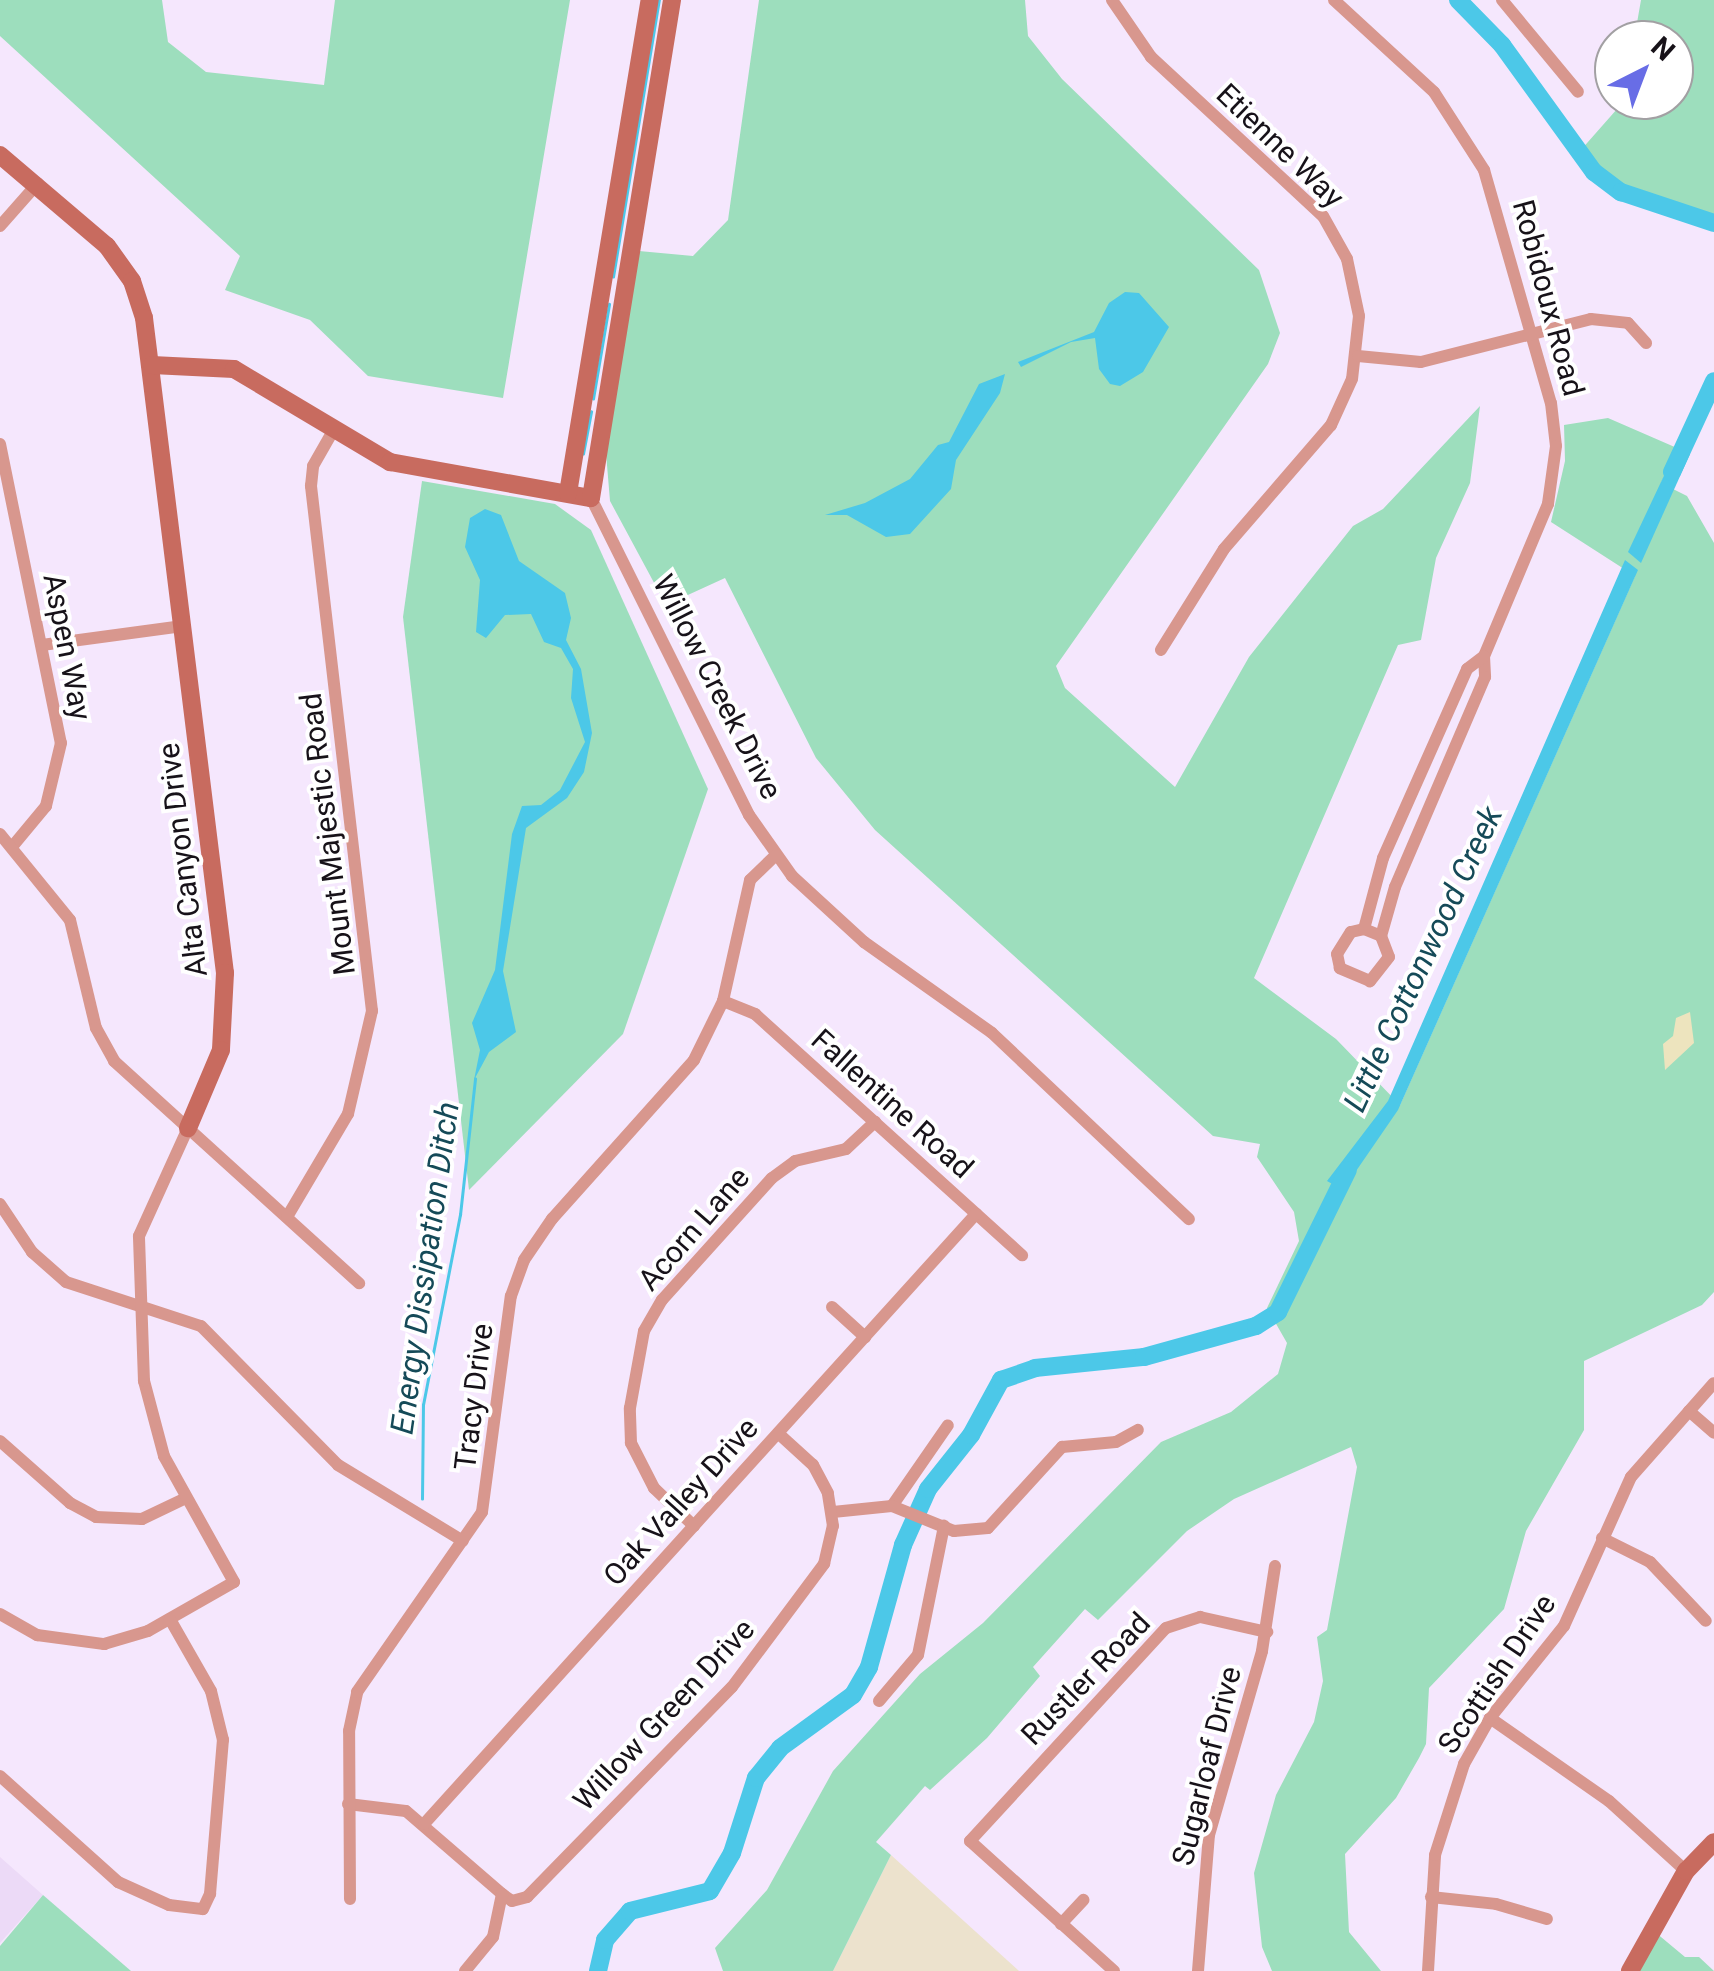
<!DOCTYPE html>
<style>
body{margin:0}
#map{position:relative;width:1714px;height:1971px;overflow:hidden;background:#f5e7fd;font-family:Roboto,sans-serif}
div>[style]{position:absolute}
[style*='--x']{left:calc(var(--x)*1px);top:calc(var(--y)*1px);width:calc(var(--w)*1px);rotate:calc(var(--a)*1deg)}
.built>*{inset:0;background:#ecdaf7}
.industrial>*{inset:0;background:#ece2cd}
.green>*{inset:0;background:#9ddebd}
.sand>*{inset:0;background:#ede4be}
.water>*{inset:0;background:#4cc8e8}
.stream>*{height:2.5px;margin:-1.25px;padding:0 1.25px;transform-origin:1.25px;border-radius:1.25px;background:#4cc8e8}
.river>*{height:18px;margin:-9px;padding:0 9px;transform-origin:9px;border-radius:9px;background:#4cc8e8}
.street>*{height:12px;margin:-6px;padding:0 6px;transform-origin:6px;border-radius:6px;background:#d8978e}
.secondary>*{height:18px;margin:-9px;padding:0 9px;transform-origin:9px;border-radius:9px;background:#c86b5f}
span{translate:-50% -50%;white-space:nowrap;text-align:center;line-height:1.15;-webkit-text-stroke:8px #fff;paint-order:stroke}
.street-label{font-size:30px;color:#171219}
.water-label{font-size:32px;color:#154a58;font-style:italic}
.north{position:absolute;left:1594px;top:20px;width:100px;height:100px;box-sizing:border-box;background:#fff;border:2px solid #a2a0a3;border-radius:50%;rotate:42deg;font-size:28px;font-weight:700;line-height:40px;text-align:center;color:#171219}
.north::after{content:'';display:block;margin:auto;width:35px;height:45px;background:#686de6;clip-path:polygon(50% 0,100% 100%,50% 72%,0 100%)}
</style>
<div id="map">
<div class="built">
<div style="clip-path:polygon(0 1857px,43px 1895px,0 1943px)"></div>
</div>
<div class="industrial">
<div style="clip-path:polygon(891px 1855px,1019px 1971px,833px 1971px)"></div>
</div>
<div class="green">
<div style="clip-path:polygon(0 0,162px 0,168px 42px,206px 72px,324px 85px,335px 0,570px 0,503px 398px,368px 376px,310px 320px,225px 290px,240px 256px,0 36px)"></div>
<div style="clip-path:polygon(759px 0,1025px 0,1028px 36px,1062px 79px,1259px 270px,1280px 333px,1268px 364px,1056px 666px,1065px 688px,1175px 787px,1249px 657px,1353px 526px,1383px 509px,1480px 406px,1470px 483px,1436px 558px,1421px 640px,1398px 645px,1254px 978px,1336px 1039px,1400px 1105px,1635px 576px,1551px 522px,1565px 461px,1564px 425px,1608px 418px,1677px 448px,1661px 483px,1687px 496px,1714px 543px,1714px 1292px,1702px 1305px,1584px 1361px,1584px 1430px,1526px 1531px,1504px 1609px,1429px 1688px,1426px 1744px,1419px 1758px,1396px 1798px,1345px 1854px,1349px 1932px,1381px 1971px,1272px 1971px,1262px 1947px,1254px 1873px,1276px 1795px,1314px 1722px,1323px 1681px,1317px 1637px,1327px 1630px,1357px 1467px,1351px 1447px,1234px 1499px,1187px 1531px,1098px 1620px,1085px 1609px,1033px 1667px,1040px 1676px,987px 1738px,930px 1790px,925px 1786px,876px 1842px,891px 1855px,833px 1971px,723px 1971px,715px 1948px,767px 1890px,833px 1771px,920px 1674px,983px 1623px,1161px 1442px,1231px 1412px,1278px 1374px,1287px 1343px,1267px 1308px,1299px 1241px,1294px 1212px,1257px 1157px,1260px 1144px,1213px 1136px,875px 830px,816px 758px,725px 578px,666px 605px,610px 501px,606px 453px,639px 251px,693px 256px,728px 220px)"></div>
<div style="clip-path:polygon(1641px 0,1714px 0,1714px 217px,1613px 183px,1580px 151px,1625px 100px,1674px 100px,1674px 40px,1634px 40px)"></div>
<div style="clip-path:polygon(422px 481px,555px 504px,591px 530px,708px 789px,623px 1034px,469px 1190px,403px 617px)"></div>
<div style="clip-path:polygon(43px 1895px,131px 1971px,0 1971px,0 1946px)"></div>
<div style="clip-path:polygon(1655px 1932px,1685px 1957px,1699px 1957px,1714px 1971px,1637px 1971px)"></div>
</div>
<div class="sand">
<div style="clip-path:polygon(1690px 1012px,1694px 1043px,1665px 1070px,1663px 1044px,1673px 1036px,1676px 1018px)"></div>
</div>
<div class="water">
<div style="clip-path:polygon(1125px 292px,1139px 293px,1169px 327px,1143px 372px,1120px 386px,1110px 384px,1099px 369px,1095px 338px,1071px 342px,1021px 367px,1018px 362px,1094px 332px,1109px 303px)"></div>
<div style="clip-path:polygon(1005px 374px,1000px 393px,956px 460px,951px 489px,910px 534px,886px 537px,847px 515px,825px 515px,865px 503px,910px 479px,938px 445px,949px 442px,979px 384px)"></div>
<div style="clip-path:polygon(1677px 448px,1690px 454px,1641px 563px,1628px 552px)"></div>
<div style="clip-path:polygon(485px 509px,501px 515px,519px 561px,565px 593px,571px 618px,566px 640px,581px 669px,592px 733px,584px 772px,567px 798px,526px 828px,503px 971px,516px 1032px,489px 1052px,474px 1080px,480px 1050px,472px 1023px,495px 970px,512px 834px,522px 806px,541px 805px,560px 790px,585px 742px,571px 698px,573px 669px,561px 648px,544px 642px,531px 614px,505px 615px,486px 638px,476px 632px,480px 580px,465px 547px,470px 518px)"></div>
<div style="clip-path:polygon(1625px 560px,1638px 570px,1398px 1110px,1343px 1190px,1327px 1181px,1388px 1101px)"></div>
</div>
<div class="stream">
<div style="--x:613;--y:277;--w:281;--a:-80.6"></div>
<div style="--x:593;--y:399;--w:96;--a:-80.4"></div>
<div style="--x:583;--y:454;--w:43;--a:-79.2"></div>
<div style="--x:422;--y:1499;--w:94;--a:-89.4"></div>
<div style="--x:423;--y:1405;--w:194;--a:-79"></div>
<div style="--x:460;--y:1215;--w:137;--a:-83.7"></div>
</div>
<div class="river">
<div style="--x:1458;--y:0;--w:63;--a:45.6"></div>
<div style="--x:1502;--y:45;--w:157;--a:54.1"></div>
<div style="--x:1594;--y:172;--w:34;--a:37"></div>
<div style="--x:1621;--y:192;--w:98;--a:18.4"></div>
<div style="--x:1672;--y:472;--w:100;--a:-65.2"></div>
<div style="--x:598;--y:1971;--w:32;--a:-77"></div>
<div style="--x:605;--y:1940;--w:38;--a:-49"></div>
<div style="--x:630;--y:1911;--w:82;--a:-14"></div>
<div style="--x:710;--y:1891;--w:44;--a:-59.9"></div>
<div style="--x:732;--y:1853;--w:79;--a:-72.3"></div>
<div style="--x:756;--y:1778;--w:38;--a:-51"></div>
<div style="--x:780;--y:1748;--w:90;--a:-36"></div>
<div style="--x:853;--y:1695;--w:32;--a:-60"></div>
<div style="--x:869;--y:1667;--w:127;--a:-74.4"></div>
<div style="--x:903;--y:1545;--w:61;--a:-65.9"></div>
<div style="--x:928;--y:1489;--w:69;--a:-51.5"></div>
<div style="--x:971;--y:1435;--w:63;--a:-61.4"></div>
<div style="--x:1001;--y:1380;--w:36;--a:-19"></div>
<div style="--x:1035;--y:1368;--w:110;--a:-5.8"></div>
<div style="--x:1144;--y:1357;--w:116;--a:-15.5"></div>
<div style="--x:1256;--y:1326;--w:26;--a:-32"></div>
<div style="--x:1278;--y:1312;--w:158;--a:-63.8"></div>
</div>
<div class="street">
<div style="--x:1112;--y:0;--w:69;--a:55.6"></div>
<div style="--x:1151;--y:57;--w:234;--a:42.8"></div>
<div style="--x:1323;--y:216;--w:49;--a:60.8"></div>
<div style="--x:1347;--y:259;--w:58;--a:78.1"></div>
<div style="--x:1359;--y:316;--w:63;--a:96.3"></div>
<div style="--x:1352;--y:379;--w:51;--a:114.5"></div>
<div style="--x:1331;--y:425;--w:164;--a:130.8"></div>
<div style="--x:1224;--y:549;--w:119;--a:122"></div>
<div style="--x:1334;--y:0;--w:136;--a:42.6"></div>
<div style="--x:1434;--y:92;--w:93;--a:57.3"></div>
<div style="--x:1484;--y:170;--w:242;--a:74"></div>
<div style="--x:1551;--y:403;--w:43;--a:83.4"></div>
<div style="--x:1556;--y:446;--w:59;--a:97.9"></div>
<div style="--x:1548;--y:504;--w:165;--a:112.8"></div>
<div style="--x:1484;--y:656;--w:21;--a:87"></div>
<div style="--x:1485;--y:677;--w:228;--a:113.2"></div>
<div style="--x:1395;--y:887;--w:51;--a:105.9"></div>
<div style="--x:1381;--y:936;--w:22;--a:69"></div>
<div style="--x:1389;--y:957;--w:31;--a:128"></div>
<div style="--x:1370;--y:981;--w:33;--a:-157"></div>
<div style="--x:1340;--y:968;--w:14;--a:-102"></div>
<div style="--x:1337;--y:954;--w:26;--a:-58"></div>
<div style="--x:1351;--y:932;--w:13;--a:-13"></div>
<div style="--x:1364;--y:929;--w:18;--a:22"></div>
<div style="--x:1502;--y:0;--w:119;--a:50.4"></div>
<div style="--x:0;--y:226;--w:57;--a:-48.5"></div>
<div style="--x:1358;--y:356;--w:63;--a:5.4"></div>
<div style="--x:1421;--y:362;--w:175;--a:-14.2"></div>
<div style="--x:1591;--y:319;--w:37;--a:6"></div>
<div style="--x:1628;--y:323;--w:27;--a:48"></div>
<div style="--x:0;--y:444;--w:305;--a:78.5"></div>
<div style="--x:61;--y:743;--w:65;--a:103.4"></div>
<div style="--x:46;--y:806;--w:53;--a:129.7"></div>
<div style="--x:591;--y:498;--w:354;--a:63.5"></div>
<div style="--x:749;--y:815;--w:75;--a:54.8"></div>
<div style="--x:792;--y:876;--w:98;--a:42.5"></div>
<div style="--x:864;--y:942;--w:157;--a:35.4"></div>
<div style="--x:992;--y:1033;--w:271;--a:43.4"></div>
<div style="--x:42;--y:645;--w:142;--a:-7.7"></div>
<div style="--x:0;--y:834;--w:111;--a:50.9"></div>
<div style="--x:70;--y:920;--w:111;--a:76.5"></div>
<div style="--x:96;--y:1028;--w:38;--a:61"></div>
<div style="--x:114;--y:1061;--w:331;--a:42.2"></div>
<div style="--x:1364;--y:929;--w:73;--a:-75"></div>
<div style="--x:1383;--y:858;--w:207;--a:-66"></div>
<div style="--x:1467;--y:669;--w:21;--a:-37"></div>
<div style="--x:723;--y:1001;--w:35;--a:22"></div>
<div style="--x:755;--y:1014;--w:360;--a:42.1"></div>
<div style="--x:0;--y:1204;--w:58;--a:56.3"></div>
<div style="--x:32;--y:1252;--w:45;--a:41.4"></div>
<div style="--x:66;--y:1282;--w:142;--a:18.1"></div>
<div style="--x:201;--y:1326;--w:195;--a:45.4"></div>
<div style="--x:338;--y:1465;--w:146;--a:31.3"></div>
<div style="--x:287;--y:1217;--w:120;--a:-59.4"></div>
<div style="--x:348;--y:1114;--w:106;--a:-76.9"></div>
<div style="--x:372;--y:1011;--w:529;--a:-96.63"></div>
<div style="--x:311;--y:486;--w:20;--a:-84"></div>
<div style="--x:313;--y:466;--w:40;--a:-60.3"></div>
<div style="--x:832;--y:1307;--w:45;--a:42.3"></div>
<div style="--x:1689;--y:1411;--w:33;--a:41"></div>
<div style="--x:0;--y:1441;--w:94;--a:41.5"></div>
<div style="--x:70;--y:1503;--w:30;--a:28"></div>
<div style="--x:96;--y:1517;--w:46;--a:2.5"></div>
<div style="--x:142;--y:1519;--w:49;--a:-25.5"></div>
<div style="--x:892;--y:1506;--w:98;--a:-55.3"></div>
<div style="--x:833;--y:1512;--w:59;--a:-5.8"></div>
<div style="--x:892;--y:1506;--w:67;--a:22"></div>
<div style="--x:954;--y:1531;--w:34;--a:-5"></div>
<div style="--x:988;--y:1528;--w:110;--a:-47.6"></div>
<div style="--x:1062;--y:1447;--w:54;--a:-5.3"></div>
<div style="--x:1116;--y:1442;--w:25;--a:-29"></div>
<div style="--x:694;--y:1526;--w:55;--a:-136.5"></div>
<div style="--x:654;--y:1488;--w:51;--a:-117.1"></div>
<div style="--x:631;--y:1443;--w:35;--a:-92"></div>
<div style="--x:630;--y:1408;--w:78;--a:-79.7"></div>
<div style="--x:644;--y:1331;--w:36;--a:-60"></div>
<div style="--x:662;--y:1300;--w:164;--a:-48"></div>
<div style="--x:772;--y:1178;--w:29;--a:-36"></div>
<div style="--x:795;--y:1161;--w:52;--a:-13.2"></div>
<div style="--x:846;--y:1149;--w:40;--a:-43"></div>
<div style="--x:1602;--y:1538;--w:54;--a:26.6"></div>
<div style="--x:1650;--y:1562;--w:81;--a:46.5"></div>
<div style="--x:0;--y:1614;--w:43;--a:29.6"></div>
<div style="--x:37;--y:1635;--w:68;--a:7.7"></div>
<div style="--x:104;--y:1644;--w:46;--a:-16.5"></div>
<div style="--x:148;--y:1631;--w:99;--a:-29.7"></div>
<div style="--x:234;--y:1582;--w:144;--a:-119.1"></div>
<div style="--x:164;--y:1456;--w:78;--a:-104.9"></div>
<div style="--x:144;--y:1381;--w:145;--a:-92"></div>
<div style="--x:139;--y:1236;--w:119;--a:-65.6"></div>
<div style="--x:879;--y:1701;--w:60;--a:-49.7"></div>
<div style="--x:918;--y:1655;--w:132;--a:-78.6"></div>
<div style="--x:1490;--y:1718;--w:145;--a:34.9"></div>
<div style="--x:1609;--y:1801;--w:104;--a:42.3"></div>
<div style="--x:0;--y:1776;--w:159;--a:41.9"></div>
<div style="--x:118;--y:1882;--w:56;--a:24.3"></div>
<div style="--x:169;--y:1905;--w:34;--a:7"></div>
<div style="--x:203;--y:1909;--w:17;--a:-65"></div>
<div style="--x:210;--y:1894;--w:155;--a:-85.2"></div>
<div style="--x:223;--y:1740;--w:50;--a:-103.8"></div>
<div style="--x:211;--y:1691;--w:83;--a:-119.7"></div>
<div style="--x:348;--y:1804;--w:58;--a:6.9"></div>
<div style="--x:406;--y:1811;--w:127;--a:40.8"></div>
<div style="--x:502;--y:1894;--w:12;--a:35"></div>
<div style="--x:512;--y:1901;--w:16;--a:-15"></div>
<div style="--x:527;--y:1897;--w:293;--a:-45.7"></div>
<div style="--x:732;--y:1687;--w:154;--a:-53.2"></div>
<div style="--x:824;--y:1564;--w:39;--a:-77"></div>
<div style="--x:833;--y:1526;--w:33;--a:-99"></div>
<div style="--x:828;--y:1493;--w:32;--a:-118"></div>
<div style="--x:813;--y:1465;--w:47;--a:-137.6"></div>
<div style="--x:424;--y:1824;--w:823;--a:-47.86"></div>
<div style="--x:1431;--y:1897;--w:65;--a:6.1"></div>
<div style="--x:1496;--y:1904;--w:53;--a:16.4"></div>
<div style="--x:350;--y:1899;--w:168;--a:-90.3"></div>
<div style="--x:349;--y:1731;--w:40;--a:-78"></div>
<div style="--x:357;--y:1692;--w:219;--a:-55.2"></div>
<div style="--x:482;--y:1512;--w:218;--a:-82.4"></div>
<div style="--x:511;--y:1296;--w:38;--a:-70"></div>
<div style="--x:524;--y:1260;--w:50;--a:-55.7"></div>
<div style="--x:552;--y:1219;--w:213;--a:-48.2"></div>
<div style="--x:694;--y:1060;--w:66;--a:-63.8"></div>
<div style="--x:723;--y:1001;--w:124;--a:-77.4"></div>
<div style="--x:750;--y:880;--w:36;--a:-44"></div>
<div style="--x:1061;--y:1924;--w:33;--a:-47"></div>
<div style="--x:465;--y:1971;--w:44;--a:-50.5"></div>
<div style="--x:493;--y:1937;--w:44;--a:-78.2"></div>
<div style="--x:1114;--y:1971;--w:194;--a:-137.9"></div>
<div style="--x:970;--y:1841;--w:289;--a:-47.4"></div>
<div style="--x:1166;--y:1628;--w:36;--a:-18"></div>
<div style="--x:1200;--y:1617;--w:69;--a:12.6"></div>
<div style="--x:1198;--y:1971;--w:136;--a:-85.4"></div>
<div style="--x:1209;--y:1835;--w:191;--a:-73.9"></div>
<div style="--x:1262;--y:1651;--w:86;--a:-81.3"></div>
<div style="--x:1428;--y:1971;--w:116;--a:-86.5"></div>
<div style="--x:1435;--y:1855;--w:96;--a:-72.3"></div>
<div style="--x:1464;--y:1764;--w:53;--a:-60.5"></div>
<div style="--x:1490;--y:1718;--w:118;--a:-51.2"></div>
<div style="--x:1564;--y:1626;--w:163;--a:-65.8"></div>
<div style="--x:1631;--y:1477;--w:125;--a:-48.6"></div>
</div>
<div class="secondary">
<div style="--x:0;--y:155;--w:140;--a:40.4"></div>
<div style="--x:107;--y:246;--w:43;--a:54.5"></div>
<div style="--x:132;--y:281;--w:39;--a:72"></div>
<div style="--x:144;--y:318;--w:660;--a:82.95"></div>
<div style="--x:225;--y:973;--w:77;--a:93"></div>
<div style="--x:221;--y:1050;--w:85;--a:112.9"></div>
<div style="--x:152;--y:365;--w:82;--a:2.8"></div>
<div style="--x:234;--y:369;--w:182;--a:30.8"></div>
<div style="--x:390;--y:462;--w:204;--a:10.2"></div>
<div style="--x:591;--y:498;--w:505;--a:-80.76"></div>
<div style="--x:568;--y:493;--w:500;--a:-80.6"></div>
<div style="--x:1630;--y:1971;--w:115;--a:-60.8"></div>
<div style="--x:1686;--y:1871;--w:40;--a:-46"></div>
</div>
<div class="street-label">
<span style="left:1280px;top:146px;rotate:44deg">Etienne Way</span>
<span style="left:1548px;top:298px;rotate:75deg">Robidoux Road</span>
<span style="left:67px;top:647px;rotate:79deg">Aspen Way</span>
<span style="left:717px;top:687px;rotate:63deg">Willow Creek Drive</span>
<span style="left:328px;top:834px;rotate:-97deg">Mount Majestic Road</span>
<span style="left:183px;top:860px;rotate:-97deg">Alta Canyon Drive</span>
<span style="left:892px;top:1104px;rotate:42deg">Fallentine Road</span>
<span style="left:694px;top:1229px;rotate:-49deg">Acorn Lane</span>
<span style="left:474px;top:1397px;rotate:-83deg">Tracy Drive</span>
<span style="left:681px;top:1502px;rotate:-48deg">Oak Valley Drive</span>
<span style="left:1497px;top:1674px;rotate:-56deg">Scottish Drive</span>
<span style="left:1086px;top:1679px;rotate:-46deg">Rustler Road</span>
<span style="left:664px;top:1715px;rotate:-47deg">Willow Green Drive</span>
<span style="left:1207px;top:1766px;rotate:-76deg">Sugarloaf Drive</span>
</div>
<div class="water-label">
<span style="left:1423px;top:959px;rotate:-65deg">Little Cottonwood Creek</span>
<span style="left:425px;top:1268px;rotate:-82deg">Energy Dissipation Ditch</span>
</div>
<div class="north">N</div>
</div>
